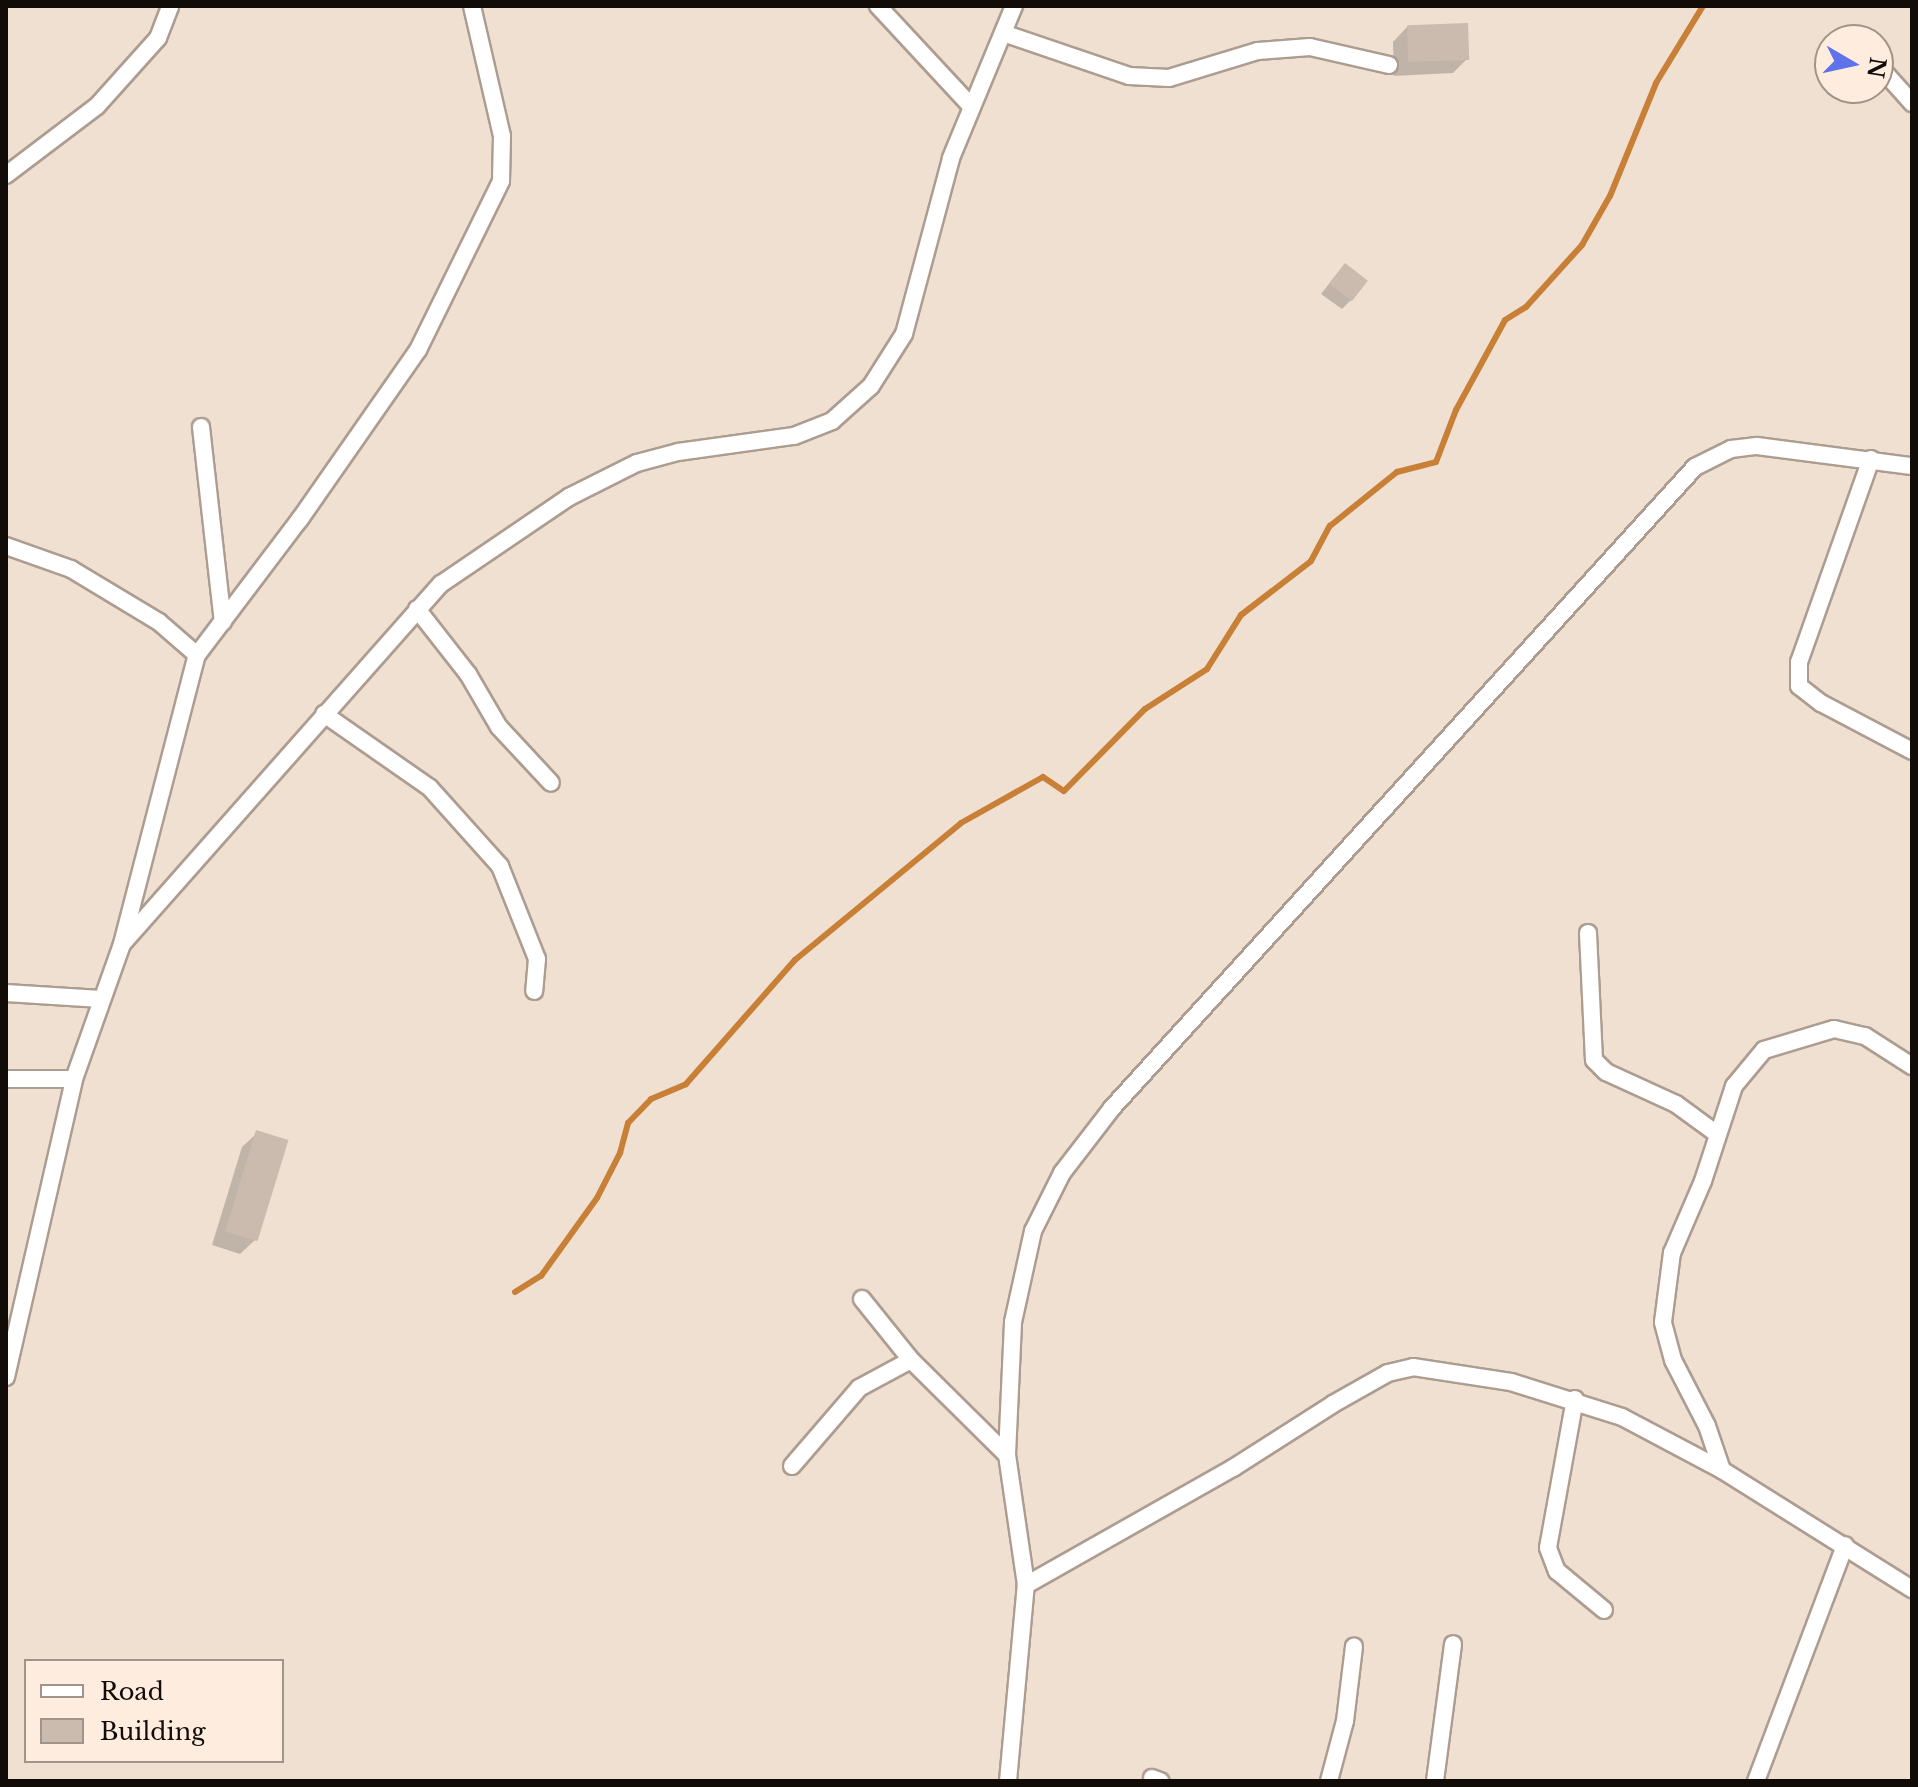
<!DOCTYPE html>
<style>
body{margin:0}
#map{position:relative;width:1918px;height:1787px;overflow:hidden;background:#f0e0d2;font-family:"Libre Baskerville",serif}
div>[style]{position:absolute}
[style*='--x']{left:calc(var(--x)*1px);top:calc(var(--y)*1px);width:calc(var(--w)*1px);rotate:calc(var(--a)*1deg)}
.shadow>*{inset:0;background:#0003}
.stream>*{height:6px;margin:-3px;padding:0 3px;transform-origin:3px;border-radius:3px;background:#c87f36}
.building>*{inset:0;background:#cbbbae;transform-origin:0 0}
.roads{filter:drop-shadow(2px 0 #ad9d90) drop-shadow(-2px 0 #ad9d90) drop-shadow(0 2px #ad9d90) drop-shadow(0 -2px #ad9d90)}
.street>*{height:16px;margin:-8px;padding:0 8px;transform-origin:8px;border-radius:8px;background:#fff}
span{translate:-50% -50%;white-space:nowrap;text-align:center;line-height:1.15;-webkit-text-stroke:7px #feeddf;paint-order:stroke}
.frame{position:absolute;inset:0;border:8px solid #120c08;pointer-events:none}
.legend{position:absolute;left:24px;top:1659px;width:260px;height:104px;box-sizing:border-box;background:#feeddf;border:2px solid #a09389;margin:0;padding:10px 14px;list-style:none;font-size:24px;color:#120c08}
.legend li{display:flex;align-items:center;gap:16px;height:40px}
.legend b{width:40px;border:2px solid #a09389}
.north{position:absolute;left:1814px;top:24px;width:80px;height:80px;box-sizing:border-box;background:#feeddf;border:2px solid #a09389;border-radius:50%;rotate:99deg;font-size:22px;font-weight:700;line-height:32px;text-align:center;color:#120c08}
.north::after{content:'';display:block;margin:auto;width:28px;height:36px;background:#5e72e9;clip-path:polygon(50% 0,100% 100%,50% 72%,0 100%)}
</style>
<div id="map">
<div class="shadow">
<div style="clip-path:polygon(1407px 27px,1467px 59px,1453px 73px,1394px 76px,1393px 42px)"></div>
<div style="clip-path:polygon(1336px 275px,1351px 300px,1342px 309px,1321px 294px)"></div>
<div style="clip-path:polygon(257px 1133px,255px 1240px,240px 1254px,212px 1245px,242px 1147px)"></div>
</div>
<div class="stream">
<div style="--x:515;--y:1292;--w:31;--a:-32"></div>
<div style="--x:541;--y:1276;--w:96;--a:-54.3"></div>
<div style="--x:597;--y:1198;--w:51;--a:-62.9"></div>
<div style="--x:620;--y:1153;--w:31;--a:-75"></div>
<div style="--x:628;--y:1123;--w:33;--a:-46"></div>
<div style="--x:651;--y:1099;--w:38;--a:-23"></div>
<div style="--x:686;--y:1084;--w:165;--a:-48.7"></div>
<div style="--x:795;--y:960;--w:215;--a:-39.5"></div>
<div style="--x:961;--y:823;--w:94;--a:-29.3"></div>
<div style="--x:1043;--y:777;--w:25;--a:34"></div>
<div style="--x:1064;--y:791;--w:115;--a:-45.4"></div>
<div style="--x:1145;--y:709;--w:74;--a:-32.8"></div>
<div style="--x:1207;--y:669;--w:64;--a:-57.8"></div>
<div style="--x:1241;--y:615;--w:88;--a:-37.6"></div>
<div style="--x:1311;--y:561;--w:40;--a:-62"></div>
<div style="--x:1330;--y:526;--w:86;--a:-38.9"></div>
<div style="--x:1397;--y:472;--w:40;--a:-14.4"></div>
<div style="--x:1436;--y:462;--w:56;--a:-69"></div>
<div style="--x:1456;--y:410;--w:102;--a:-61.4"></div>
<div style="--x:1505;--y:320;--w:25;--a:-32"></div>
<div style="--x:1526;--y:307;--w:84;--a:-47.9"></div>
<div style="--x:1582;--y:245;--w:56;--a:-60.3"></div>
<div style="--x:1610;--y:196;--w:122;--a:-67.8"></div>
<div style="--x:1656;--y:83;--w:90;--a:-58.6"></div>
</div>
<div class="building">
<div style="left:1468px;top:23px;width:37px;height:61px;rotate:88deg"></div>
<div style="left:1345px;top:263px;width:29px;height:26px;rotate:38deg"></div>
<div style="left:256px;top:1130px;width:34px;height:106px;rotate:17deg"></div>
</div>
<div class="roads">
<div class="street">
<div style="--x:878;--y:6;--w:137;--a:47.1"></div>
<div style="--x:1003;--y:33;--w:133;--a:18.8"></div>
<div style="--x:1129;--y:76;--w:40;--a:2.9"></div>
<div style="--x:1169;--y:78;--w:93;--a:-16.9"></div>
<div style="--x:1258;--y:51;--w:52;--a:-4.4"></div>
<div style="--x:1310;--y:47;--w:81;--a:12.8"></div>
<div style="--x:1878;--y:65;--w:51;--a:48.2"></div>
<div style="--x:6;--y:175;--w:114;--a:-37.2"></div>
<div style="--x:97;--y:106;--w:91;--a:-48.1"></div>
<div style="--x:158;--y:38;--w:34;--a:-69"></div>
<div style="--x:201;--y:427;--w:196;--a:83.6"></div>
<div style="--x:1871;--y:459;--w:215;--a:109.5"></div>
<div style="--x:1799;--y:662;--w:24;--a:90"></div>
<div style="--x:1799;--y:686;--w:28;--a:38"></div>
<div style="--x:1821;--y:703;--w:103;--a:27.8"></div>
<div style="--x:6;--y:546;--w:69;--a:19.5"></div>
<div style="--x:71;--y:569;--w:103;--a:31.1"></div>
<div style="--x:159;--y:622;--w:50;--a:41"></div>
<div style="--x:417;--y:609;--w:83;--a:51.9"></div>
<div style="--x:468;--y:674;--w:61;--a:59.7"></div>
<div style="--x:499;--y:727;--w:76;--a:47.1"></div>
<div style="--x:324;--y:714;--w:129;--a:34.9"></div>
<div style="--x:430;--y:788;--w:105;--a:48.1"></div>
<div style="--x:500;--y:866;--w:100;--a:68.3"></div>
<div style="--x:537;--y:959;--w:32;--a:95"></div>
<div style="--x:1588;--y:933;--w:127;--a:87.3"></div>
<div style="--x:1594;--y:1060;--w:17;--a:45"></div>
<div style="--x:1606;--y:1072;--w:77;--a:24.6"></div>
<div style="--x:1676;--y:1104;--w:51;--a:36.2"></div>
<div style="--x:124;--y:942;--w:478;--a:-48.5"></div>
<div style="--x:441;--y:584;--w:155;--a:-34.2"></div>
<div style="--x:569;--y:497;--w:76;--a:-26.6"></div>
<div style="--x:637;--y:463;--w:42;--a:-15"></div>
<div style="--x:678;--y:452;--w:117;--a:-7.9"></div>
<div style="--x:794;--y:436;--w:41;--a:-21.5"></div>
<div style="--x:832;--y:421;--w:52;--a:-41.9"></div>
<div style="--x:871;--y:386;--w:62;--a:-57.6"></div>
<div style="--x:904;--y:334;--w:182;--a:-75"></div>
<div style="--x:951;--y:158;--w:165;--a:-67.5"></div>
<div style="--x:6;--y:993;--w:95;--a:3.6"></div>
<div style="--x:6;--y:1079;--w:68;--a:0"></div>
<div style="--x:862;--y:1299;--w:78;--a:51.2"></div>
<div style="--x:911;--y:1360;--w:135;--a:44.7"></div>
<div style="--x:6;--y:1377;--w:306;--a:-77.1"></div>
<div style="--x:74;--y:1079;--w:143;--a:-70.4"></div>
<div style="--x:122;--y:944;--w:299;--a:-75.5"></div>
<div style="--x:197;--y:655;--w:171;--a:-52.9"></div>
<div style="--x:300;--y:519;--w:206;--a:-55.1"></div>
<div style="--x:418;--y:350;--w:188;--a:-63.8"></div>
<div style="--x:501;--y:181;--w:45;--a:-88.7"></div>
<div style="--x:502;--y:136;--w:133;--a:-103"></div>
<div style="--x:1575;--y:1399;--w:151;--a:100.3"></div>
<div style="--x:1548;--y:1548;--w:25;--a:69"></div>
<div style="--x:1557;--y:1571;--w:61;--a:39.7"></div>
<div style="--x:792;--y:1466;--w:103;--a:-49.3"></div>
<div style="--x:859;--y:1388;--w:59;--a:-28.3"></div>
<div style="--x:1722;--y:1470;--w:46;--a:-108.8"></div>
<div style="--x:1707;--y:1426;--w:74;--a:-117.3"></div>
<div style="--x:1673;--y:1360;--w:39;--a:-105"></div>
<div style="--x:1663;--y:1322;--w:70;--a:-82.6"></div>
<div style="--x:1672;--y:1253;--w:78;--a:-66.7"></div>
<div style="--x:1703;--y:1181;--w:100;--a:-71.9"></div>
<div style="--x:1734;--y:1086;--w:47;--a:-50.2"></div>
<div style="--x:1764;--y:1050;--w:73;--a:-16.7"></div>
<div style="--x:1834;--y:1029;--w:32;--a:13"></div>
<div style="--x:1865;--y:1036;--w:56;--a:32.6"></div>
<div style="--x:1026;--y:1585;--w:238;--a:-29.5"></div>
<div style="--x:1233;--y:1468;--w:119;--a:-32.6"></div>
<div style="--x:1333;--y:1404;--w:63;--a:-29.4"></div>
<div style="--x:1388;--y:1373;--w:26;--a:-13"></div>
<div style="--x:1413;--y:1367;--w:99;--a:8.7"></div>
<div style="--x:1511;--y:1382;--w:116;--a:17.5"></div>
<div style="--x:1622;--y:1417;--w:113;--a:27.9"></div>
<div style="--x:1722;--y:1470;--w:224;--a:32.1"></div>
<div style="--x:1152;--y:1778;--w:9;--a:21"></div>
<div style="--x:1008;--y:1781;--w:197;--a:-84.8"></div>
<div style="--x:1026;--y:1585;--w:131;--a:-98.3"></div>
<div style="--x:1007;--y:1455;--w:133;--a:-87.4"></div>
<div style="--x:1013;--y:1322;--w:93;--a:-77.6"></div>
<div style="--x:1033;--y:1231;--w:65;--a:-63.4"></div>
<div style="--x:1062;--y:1173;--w:82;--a:-52.4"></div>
<div style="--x:1112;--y:1108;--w:866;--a:-47.71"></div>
<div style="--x:1695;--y:467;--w:40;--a:-26.6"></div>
<div style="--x:1731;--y:449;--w:26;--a:-7"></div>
<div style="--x:1757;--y:446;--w:156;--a:7.4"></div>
<div style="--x:1329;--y:1781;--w:62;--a:-75.1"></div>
<div style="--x:1345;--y:1721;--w:75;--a:-83.1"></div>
<div style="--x:1435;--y:1781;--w:138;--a:-82.5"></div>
<div style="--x:1756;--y:1781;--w:252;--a:-69.3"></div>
</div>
</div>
<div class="frame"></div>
<ul class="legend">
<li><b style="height:10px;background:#fff"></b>Road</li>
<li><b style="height:22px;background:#cbbbae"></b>Building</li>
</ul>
<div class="north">N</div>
</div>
